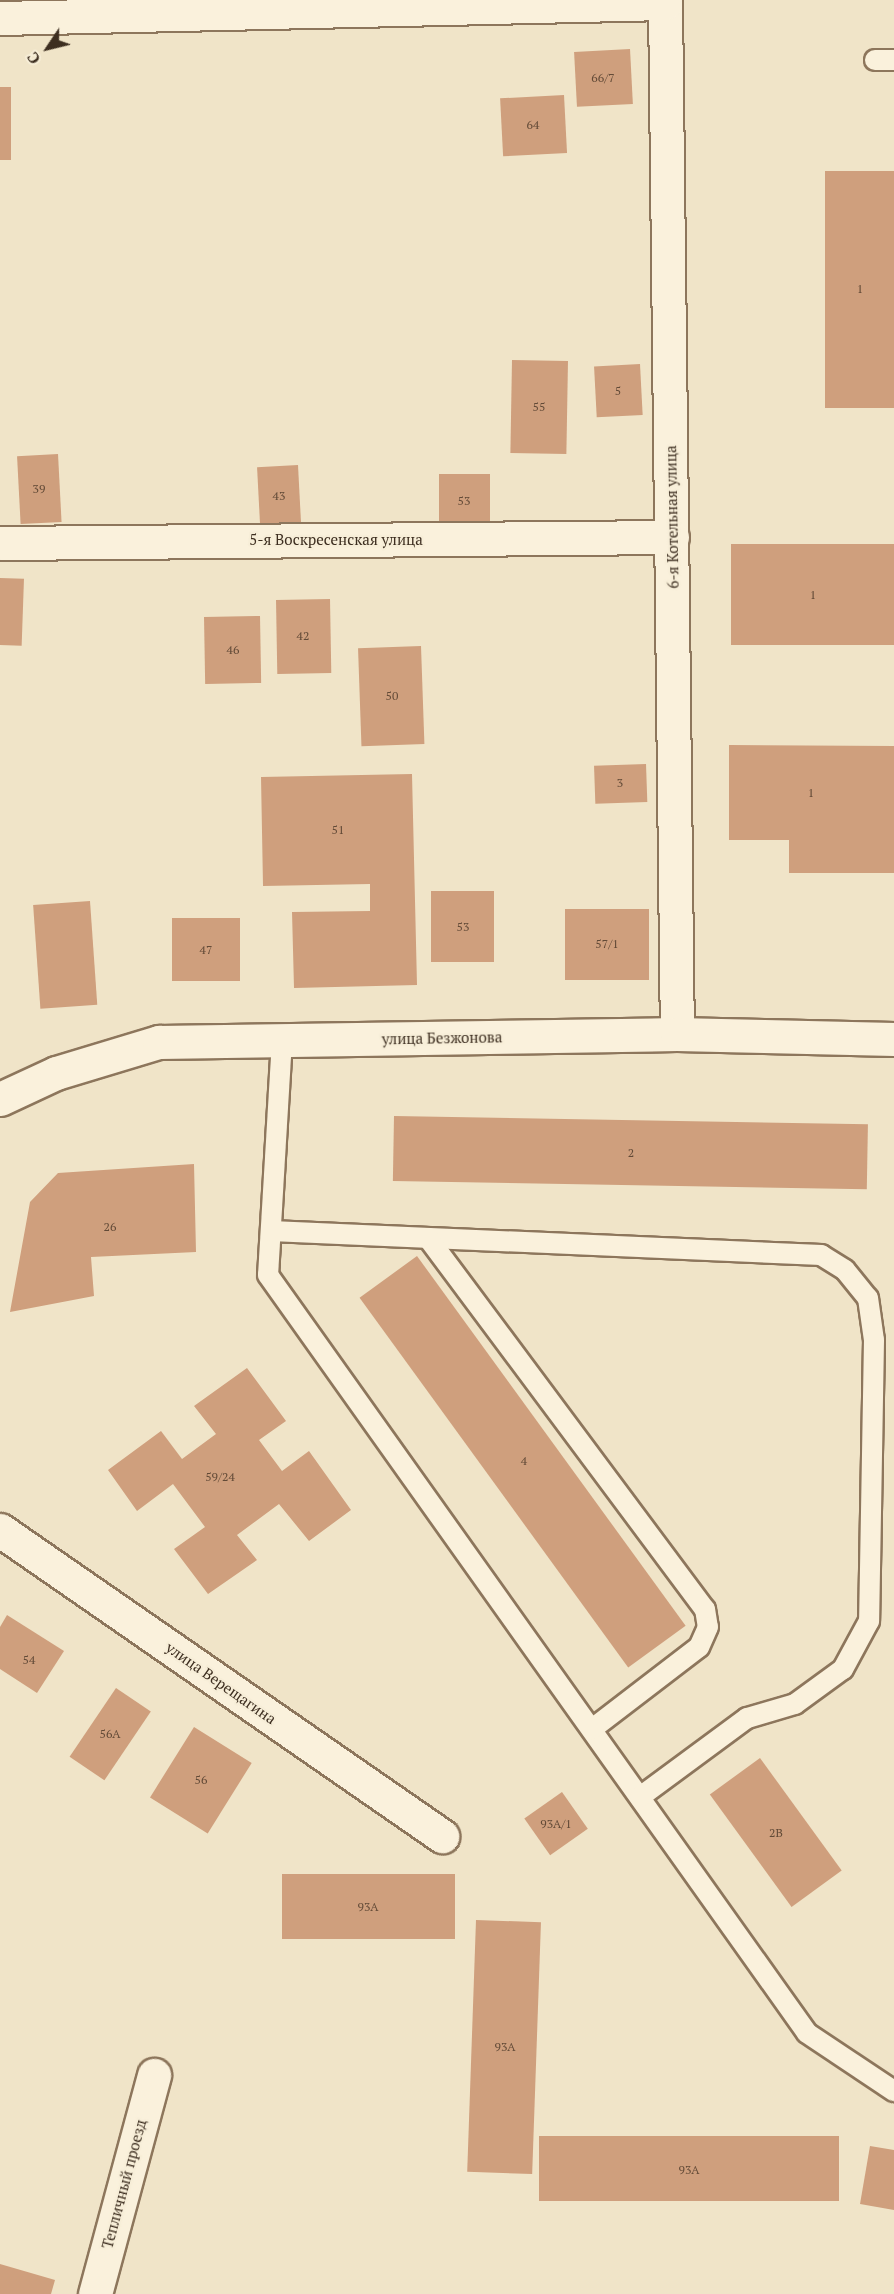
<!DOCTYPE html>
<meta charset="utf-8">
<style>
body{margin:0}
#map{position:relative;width:894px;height:2294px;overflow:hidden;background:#f0e4c8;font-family:"PT Serif",serif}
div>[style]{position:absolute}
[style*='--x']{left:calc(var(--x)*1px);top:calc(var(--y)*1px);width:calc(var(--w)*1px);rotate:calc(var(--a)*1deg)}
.building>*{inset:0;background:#cf9f7d;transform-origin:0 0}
.roads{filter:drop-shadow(2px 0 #8d765c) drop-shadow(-2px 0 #8d765c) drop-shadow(0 2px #8d765c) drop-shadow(0 -2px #8d765c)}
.lane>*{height:20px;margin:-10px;padding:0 10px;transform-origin:10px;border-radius:10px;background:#faf1dc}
.street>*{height:33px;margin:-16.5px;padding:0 16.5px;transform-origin:16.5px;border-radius:16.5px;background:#faf1dc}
.secondary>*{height:33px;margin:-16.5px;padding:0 16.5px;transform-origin:16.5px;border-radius:16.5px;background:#faf1dc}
span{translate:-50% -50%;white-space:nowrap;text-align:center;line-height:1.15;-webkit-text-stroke:4.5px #f7eed8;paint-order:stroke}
.number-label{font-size:12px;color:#624a37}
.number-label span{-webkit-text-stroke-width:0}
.street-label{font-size:15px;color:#3d2e20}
.north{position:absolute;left:18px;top:18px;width:60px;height:60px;-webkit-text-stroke:4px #f7eed8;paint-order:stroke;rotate:235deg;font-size:16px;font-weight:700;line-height:24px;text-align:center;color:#3d2e20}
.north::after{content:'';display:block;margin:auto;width:21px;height:27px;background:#3d2e20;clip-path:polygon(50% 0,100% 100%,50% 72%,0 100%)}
</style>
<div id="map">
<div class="building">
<div style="left:630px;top:49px;width:55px;height:56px;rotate:87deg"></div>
<div style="left:0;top:87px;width:11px;height:73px"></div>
<div style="left:564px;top:95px;width:58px;height:64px;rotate:87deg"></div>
<div style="left:825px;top:171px;width:69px;height:237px"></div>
<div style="left:512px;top:360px;width:56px;height:93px;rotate:1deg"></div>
<div style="left:640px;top:364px;width:51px;height:46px;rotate:87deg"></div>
<div style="left:58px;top:454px;width:68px;height:41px;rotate:87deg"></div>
<div style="left:298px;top:465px;width:59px;height:41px;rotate:87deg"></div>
<div style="left:439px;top:474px;width:51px;height:53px"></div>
<div style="left:731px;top:544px;width:163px;height:101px"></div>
<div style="left:0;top:578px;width:24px;height:67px;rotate:2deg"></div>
<div style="left:330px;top:599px;width:74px;height:54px;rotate:89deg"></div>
<div style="left:260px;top:616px;width:67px;height:56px;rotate:89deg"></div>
<div style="left:421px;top:646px;width:98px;height:63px;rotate:88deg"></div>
<div style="clip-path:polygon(729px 745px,894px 746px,894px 873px,789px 873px,789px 840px,729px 840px)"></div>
<div style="left:646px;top:764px;width:38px;height:52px;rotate:88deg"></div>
<div style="clip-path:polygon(412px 774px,417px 985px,294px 988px,292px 912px,370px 911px,370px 884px,263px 886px,261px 777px)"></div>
<div style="left:431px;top:891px;width:63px;height:71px"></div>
<div style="left:90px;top:901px;width:104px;height:57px;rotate:86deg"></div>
<div style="left:565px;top:909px;width:84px;height:71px"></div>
<div style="left:172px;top:918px;width:68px;height:63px"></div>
<div style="left:394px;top:1116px;width:474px;height:65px;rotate:1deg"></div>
<div style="clip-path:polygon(194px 1164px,196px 1252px,91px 1257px,94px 1296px,10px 1312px,30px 1202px,58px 1173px)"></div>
<div style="left:417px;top:1256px;width:457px;height:71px;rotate:54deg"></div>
<div style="clip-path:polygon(247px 1368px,286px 1421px,259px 1440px,282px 1471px,309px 1451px,351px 1510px,309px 1541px,279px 1504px,237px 1535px,257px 1560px,208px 1594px,174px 1549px,205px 1527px,173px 1484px,137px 1511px,108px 1470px,161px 1431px,182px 1459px,216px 1434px,194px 1406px)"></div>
<div style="clip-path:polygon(7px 1615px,64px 1651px,37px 1693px,0 1669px,0 1627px)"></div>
<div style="left:116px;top:1688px;width:42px;height:83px;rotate:34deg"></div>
<div style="left:194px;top:1727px;width:68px;height:83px;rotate:32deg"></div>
<div style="left:760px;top:1758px;width:139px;height:62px;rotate:54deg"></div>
<div style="left:562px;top:1792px;width:45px;height:46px;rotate:55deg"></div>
<div style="left:282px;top:1874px;width:173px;height:65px"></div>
<div style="left:476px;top:1920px;width:65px;height:252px;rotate:2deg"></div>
<div style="left:539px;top:2136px;width:300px;height:65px"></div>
<div style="clip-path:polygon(870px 2146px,894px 2150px,894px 2210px,860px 2204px)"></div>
<div style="clip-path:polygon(0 2264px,55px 2280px,51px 2294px,0 2294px)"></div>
</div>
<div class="roads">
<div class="lane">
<div style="--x:875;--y:60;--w:19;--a:0"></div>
<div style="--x:282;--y:1040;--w:235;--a:93.4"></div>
<div style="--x:268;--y:1275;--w:930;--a:54.58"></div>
<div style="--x:807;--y:2033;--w:105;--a:33.7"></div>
<div style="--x:271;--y:1231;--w:551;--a:2.5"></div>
<div style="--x:821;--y:1255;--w:28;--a:32"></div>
<div style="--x:845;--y:1270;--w:36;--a:51"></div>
<div style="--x:868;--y:1298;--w:42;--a:81.9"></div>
<div style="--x:874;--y:1340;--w:281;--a:91"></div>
<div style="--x:869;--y:1621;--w:55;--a:118.4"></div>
<div style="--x:843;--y:1669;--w:59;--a:143.9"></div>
<div style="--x:795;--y:1704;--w:50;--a:163.7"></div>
<div style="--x:747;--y:1718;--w:133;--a:143.6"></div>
<div style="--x:428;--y:1238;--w:463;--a:53.3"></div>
<div style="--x:705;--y:1609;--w:18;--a:81"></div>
<div style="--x:708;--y:1627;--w:22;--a:114"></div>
<div style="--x:699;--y:1647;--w:135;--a:142.5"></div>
</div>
<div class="street">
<div style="--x:665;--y:0;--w:1034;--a:89.34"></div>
<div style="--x:0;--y:18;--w:665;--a:-1.29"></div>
<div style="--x:0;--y:543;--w:672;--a:-0.51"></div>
<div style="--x:0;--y:1530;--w:538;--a:34.7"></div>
<div style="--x:95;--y:2294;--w:227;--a:-74.9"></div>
</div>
<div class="secondary">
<div style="--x:0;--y:1099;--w:62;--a:-24.9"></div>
<div style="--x:56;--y:1073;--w:108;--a:-16.8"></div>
<div style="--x:159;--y:1042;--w:518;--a:-0.88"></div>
<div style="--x:677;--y:1034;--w:217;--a:1.3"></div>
</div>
</div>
<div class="number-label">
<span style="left:603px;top:78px">66/7</span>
<span style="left:533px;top:125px">64</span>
<span style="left:860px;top:289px">1</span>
<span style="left:618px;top:391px">5</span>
<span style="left:539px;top:407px">55</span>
<span style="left:39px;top:489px">39</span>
<span style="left:279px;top:496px">43</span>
<span style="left:464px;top:501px">53</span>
<span style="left:813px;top:595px">1</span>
<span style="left:303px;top:636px">42</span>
<span style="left:233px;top:650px">46</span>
<span style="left:392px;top:696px">50</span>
<span style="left:620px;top:783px">3</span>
<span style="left:811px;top:793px">1</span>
<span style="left:338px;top:830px">51</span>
<span style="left:463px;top:927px">53</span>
<span style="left:607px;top:944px">57/1</span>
<span style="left:206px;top:950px">47</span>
<span style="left:631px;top:1153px">2</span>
<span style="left:110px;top:1227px">26</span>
<span style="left:524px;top:1461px">4</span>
<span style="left:220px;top:1477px">59/24</span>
<span style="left:29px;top:1660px">54</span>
<span style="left:110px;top:1734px">56А</span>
<span style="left:201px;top:1780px">56</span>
<span style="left:556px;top:1824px">93А/1</span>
<span style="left:776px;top:1833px">2В</span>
<span style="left:368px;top:1907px">93А</span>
<span style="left:505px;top:2047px">93А</span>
<span style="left:689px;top:2170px">93А</span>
</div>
<div class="street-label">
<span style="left:672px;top:517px;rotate:-91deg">6-я Котельная улица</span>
<span style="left:336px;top:540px">5-я Воскресенская улица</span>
<span style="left:442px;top:1038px;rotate:-1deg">улица Безжонова</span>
<span style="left:221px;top:1683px;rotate:35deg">улица Верещагина</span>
<span style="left:124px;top:2184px;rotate:-75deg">Тепличный проезд</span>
</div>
<div class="north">С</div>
</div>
